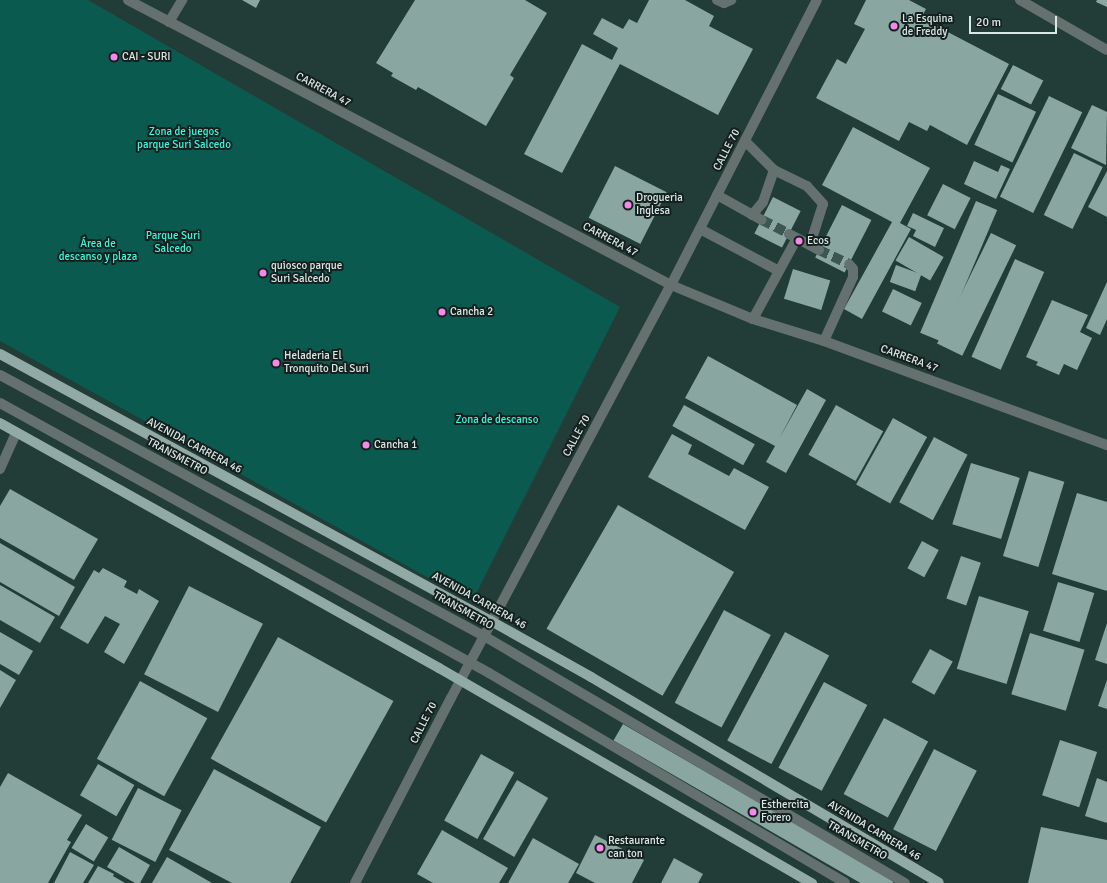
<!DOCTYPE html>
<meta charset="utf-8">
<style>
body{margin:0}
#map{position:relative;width:1107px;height:883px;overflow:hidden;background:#223c37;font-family:Signika,sans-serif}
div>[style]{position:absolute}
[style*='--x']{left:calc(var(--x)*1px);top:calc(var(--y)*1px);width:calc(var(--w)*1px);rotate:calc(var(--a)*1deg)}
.green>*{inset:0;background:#0a5a50}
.building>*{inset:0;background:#89a6a0;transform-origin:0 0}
.minor-tunnel>*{height:10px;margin-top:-5px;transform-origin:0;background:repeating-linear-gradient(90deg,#3d5651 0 10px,transparent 0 15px)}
.minor>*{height:10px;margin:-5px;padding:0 5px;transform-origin:5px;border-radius:5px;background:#65716e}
.major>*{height:10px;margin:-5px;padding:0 5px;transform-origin:5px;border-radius:5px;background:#92aaa5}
.dots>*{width:11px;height:11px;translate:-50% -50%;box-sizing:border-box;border:2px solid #15201e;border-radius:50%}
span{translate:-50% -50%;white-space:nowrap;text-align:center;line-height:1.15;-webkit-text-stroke:4px #15201e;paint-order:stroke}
.poi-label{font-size:11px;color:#d9e8e4}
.left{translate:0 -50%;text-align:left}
.street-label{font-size:11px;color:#d9e8e4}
.park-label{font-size:11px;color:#32fbe1}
.scale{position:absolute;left:969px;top:16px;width:88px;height:18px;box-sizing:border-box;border:2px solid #d9e8e4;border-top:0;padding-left:5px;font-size:12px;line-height:14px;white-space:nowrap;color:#d9e8e4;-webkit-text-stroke:3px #15201e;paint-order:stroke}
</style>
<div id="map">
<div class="green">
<div style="clip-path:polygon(0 0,88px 0,620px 307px,472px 602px,0 341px)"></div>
</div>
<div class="building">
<div style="clip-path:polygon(242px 0,260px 0,256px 8px)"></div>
<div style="clip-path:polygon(415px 0,525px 0,547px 13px,510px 75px,514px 78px,486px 126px,418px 87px,416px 90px,391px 76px,393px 73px,376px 63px)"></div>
<div style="clip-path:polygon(649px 0,685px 0,714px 16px,709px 26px,753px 49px,718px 115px,620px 64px,562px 173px,524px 154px,582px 44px,612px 60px,618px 48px,593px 34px,602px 18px,623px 29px,629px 19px,637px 23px)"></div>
<div style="clip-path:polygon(866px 0,909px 0,926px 9px,921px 18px,1009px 64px,967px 145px,930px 125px,927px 131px,909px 122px,899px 141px,816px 98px,837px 59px,846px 64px,865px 29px,854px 24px)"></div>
<div style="clip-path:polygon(1097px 0,1107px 0,1107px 7px,1096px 2px)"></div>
<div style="left:1013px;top:65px;width:34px;height:27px;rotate:27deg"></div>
<div style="left:998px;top:94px;width:42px;height:56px;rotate:25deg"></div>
<div style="left:1049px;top:96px;width:37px;height:112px;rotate:26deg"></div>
<div style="clip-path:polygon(1092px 105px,1107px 112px,1106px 165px,1071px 148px)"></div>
<div style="clip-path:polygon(853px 127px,930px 168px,900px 223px,911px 229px,862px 319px,844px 309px,892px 222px,822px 185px)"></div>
<div style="left:1074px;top:153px;width:32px;height:69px;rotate:26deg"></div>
<div style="clip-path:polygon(974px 161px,998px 172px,1001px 165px,1010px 169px,996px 199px,964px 184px)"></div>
<div style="left:615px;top:166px;width:58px;height:58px;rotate:27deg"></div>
<div style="clip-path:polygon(1107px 171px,1107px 217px,1088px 207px)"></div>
<div style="left:943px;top:184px;width:31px;height:35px;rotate:27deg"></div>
<div style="left:773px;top:197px;width:31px;height:41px;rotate:27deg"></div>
<div style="left:976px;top:201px;width:23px;height:143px;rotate:23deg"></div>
<div style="left:842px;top:205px;width:33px;height:59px;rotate:27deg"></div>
<div style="clip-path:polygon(913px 213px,944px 228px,935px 247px,913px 236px,916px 230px,907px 226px)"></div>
<div style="left:991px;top:233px;width:28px;height:123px;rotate:26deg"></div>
<div style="left:909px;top:237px;width:40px;height:27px;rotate:30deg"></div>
<div style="left:1015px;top:259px;width:32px;height:107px;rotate:24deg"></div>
<div style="left:896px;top:265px;width:27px;height:18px;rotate:20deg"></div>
<div style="left:793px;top:269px;width:39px;height:31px;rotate:17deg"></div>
<div style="clip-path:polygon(1107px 282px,1107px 319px,1100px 335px,1086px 328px)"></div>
<div style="left:893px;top:289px;width:32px;height:25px;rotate:26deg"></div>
<div style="clip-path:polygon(1052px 300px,1088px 315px,1080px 332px,1092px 338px,1077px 370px,1064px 364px,1059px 375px,1036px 365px,1038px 362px,1026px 357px)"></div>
<div style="clip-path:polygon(708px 356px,797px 405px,779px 439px,807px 389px,826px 400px,786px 473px,766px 462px,775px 446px,685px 398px)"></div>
<div style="left:684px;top:405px;width:81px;height:24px;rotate:29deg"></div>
<div style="left:836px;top:405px;width:54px;height:57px;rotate:29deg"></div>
<div style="left:893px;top:418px;width:39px;height:76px;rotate:29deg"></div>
<div style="clip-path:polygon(672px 434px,692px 445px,688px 454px,729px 476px,734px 468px,769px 487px,745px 530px,648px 477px)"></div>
<div style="left:934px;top:437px;width:38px;height:74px;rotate:28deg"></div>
<div style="left:971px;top:463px;width:51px;height:64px;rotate:17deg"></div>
<div style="left:1029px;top:471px;width:37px;height:89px;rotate:17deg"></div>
<div style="clip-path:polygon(10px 489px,98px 539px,74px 580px,0 538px,0 506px)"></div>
<div style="clip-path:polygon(1077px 493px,1107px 502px,1107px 591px,1052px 574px)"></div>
<div style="left:618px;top:505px;width:134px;height:143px;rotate:30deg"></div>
<div style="left:922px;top:541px;width:19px;height:31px;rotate:28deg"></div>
<div style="clip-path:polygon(0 543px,75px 587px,59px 616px,0 582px)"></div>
<div style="left:961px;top:556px;width:21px;height:45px;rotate:19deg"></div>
<div style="clip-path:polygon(103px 568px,127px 581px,124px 587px,137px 594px,139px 589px,159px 601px,124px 664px,104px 652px,120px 624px,105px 616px,88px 644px,60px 628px,94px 570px,99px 573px)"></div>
<div style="left:1058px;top:582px;width:38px;height:51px;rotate:17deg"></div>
<div style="clip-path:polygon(0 585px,55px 617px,40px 643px,0 620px)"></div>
<div style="left:189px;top:586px;width:83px;height:99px;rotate:27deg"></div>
<div style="left:979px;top:596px;width:52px;height:76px;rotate:17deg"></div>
<div style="left:724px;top:610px;width:53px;height:105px;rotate:28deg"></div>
<div style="clip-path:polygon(1107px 623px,1107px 664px,1095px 660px)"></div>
<div style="clip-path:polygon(0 632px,33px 651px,19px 675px,0 664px)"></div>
<div style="left:785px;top:632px;width:50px;height:123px;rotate:28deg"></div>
<div style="left:1030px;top:633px;width:57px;height:64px;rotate:17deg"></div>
<div style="left:278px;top:637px;width:132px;height:139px;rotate:29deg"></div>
<div style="left:930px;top:649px;width:26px;height:38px;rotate:29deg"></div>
<div style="clip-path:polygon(0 670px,16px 680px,0 708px)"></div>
<div style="clip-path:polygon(1107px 680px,1107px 709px,1098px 706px)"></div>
<div style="left:140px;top:681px;width:77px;height:89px;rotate:29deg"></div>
<div style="left:824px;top:682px;width:49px;height:97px;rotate:28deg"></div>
<div style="left:884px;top:718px;width:50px;height:86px;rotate:28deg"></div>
<div style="left:623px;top:724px;width:313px;height:19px;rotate:30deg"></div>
<div style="left:1060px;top:740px;width:39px;height:58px;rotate:18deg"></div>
<div style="left:934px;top:749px;width:48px;height:90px;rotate:27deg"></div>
<div style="left:481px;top:754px;width:38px;height:76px;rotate:29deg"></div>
<div style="left:98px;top:764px;width:42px;height:36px;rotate:30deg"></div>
<div style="clip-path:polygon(214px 769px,321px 827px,290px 883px,232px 883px,169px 850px)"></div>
<div style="clip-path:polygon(8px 773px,82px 815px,67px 840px,71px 842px,48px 883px,0 883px,0 787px)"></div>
<div style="clip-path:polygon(1097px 778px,1107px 782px,1107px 823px,1085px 816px)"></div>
<div style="left:517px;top:780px;width:36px;height:68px;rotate:30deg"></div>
<div style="left:138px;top:788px;width:49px;height:58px;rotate:27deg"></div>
<div style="left:86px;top:824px;width:26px;height:28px;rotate:31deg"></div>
<div style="clip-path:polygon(1041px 827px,1107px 840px,1107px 883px,1028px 883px)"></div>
<div style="clip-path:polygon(442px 830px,508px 868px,499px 883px,433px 883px,417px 874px)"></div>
<div style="clip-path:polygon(595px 835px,644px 860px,632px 883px,595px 883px,576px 873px)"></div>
<div style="clip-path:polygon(533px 838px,579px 864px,568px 883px,508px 883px)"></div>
<div style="clip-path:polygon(119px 847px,150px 865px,140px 883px,135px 883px,107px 867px)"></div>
<div style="clip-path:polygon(70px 852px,94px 865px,83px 883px,54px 883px)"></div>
<div style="clip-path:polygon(167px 857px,212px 883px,152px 883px)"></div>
<div style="clip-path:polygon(674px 858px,703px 874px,698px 883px,661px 883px)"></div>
<div style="clip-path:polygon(98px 866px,114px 874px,113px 876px,125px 883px,88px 883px)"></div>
</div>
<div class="minor-tunnel">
<div style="--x:762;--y:220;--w:30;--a:27"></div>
<div style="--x:819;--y:250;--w:33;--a:25"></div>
</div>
<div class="minor">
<div style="--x:128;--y:0;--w:613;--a:27.69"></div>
<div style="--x:671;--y:285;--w:89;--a:22.5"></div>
<div style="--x:753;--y:319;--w:74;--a:17.2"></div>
<div style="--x:824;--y:341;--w:302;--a:20.2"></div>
<div style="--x:717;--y:0;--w:8;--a:23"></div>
<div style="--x:724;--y:3;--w:8;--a:-23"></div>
<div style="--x:1020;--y:0;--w:100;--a:29.9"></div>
<div style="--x:169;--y:22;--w:26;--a:-59"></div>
<div style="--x:745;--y:141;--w:41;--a:45"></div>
<div style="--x:774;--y:170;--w:34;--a:109"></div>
<div style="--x:763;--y:202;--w:17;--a:130"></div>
<div style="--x:774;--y:170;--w:37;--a:26"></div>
<div style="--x:807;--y:186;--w:24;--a:48"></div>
<div style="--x:823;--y:204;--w:43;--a:107.6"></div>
<div style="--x:717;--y:195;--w:51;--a:29.1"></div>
<div style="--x:700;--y:229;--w:89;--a:28"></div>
<div style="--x:789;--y:234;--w:34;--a:28"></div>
<div style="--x:753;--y:319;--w:92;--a:-61.5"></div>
<div style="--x:824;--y:341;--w:70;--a:-65.6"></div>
<div style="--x:853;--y:277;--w:8;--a:-90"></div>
<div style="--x:853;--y:269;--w:6;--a:-129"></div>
<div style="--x:0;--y:375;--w:550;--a:28.34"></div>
<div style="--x:484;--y:636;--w:488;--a:30.4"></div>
<div style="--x:0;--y:403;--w:559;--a:28.91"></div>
<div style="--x:489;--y:673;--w:413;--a:30.5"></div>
<div style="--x:0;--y:469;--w:39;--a:-66"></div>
<div style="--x:355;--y:883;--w:208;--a:-62.6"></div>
<div style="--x:451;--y:698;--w:468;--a:-62"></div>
<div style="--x:671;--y:285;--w:320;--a:-62.9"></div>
</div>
<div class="major">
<div style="--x:0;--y:354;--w:559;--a:28.54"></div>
<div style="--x:491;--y:621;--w:115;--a:29.2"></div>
<div style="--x:591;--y:677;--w:404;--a:30.6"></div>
<div style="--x:0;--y:423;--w:503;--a:29.17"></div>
<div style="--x:439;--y:668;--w:431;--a:30"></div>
</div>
<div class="dots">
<div style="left:894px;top:26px;background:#f788eb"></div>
<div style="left:114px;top:57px;background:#f788eb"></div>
<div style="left:628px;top:205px;background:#f788eb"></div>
<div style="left:799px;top:241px;background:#f788eb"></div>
<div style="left:263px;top:273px;background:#f788eb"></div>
<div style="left:442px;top:312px;background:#f788eb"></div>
<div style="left:276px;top:363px;background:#f788eb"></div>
<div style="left:366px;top:445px;background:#f788eb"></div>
<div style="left:753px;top:812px;background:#f788eb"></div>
<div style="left:600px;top:848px;background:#f788eb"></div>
</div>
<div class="poi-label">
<span class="left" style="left:902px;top:26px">La Esquina<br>de Freddy</span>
<span class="left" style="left:122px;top:57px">CAI - SURI</span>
<span class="left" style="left:636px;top:205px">Drogueria<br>Inglesa</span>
<span class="left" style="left:807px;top:241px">Ecos</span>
<span class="left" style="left:271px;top:273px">quiosco parque<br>Suri Salcedo</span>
<span class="left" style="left:450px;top:312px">Cancha 2</span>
<span class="left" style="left:284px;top:363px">Heladeria El<br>Tronquito Del Suri</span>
<span class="left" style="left:374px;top:445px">Cancha 1</span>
<span class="left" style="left:761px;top:812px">Esthercita<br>Forero</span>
<span class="left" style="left:608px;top:848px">Restaurante<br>can ton</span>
</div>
<div class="street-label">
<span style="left:323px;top:90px;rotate:28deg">CARRERA 47</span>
<span style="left:727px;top:150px;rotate:-63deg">CALLE 70</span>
<span style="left:610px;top:240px;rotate:28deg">CARRERA 47</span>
<span style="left:909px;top:359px;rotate:20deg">CARRERA 47</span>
<span style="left:577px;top:436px;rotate:-62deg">CALLE 70</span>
<span style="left:194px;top:446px;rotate:28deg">AVENIDA CARRERA 46</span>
<span style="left:177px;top:457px;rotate:28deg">TRANSMETRO</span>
<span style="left:479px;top:601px;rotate:29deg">AVENIDA CARRERA 46</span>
<span style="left:463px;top:611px;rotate:29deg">TRANSMETRO</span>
<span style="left:424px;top:723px;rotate:-63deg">CALLE 70</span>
<span style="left:874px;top:831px;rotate:31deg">AVENIDA CARRERA 46</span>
<span style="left:857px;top:841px;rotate:30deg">TRANSMETRO</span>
</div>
<div class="park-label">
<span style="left:184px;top:139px">Zona de juegos<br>parque Suri Salcedo</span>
<span style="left:173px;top:243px">Parque Suri<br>Salcedo</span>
<span style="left:98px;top:251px">Área de<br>descanso y plaza</span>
<span style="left:497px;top:420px">Zona de descanso</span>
</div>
<div class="scale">20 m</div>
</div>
